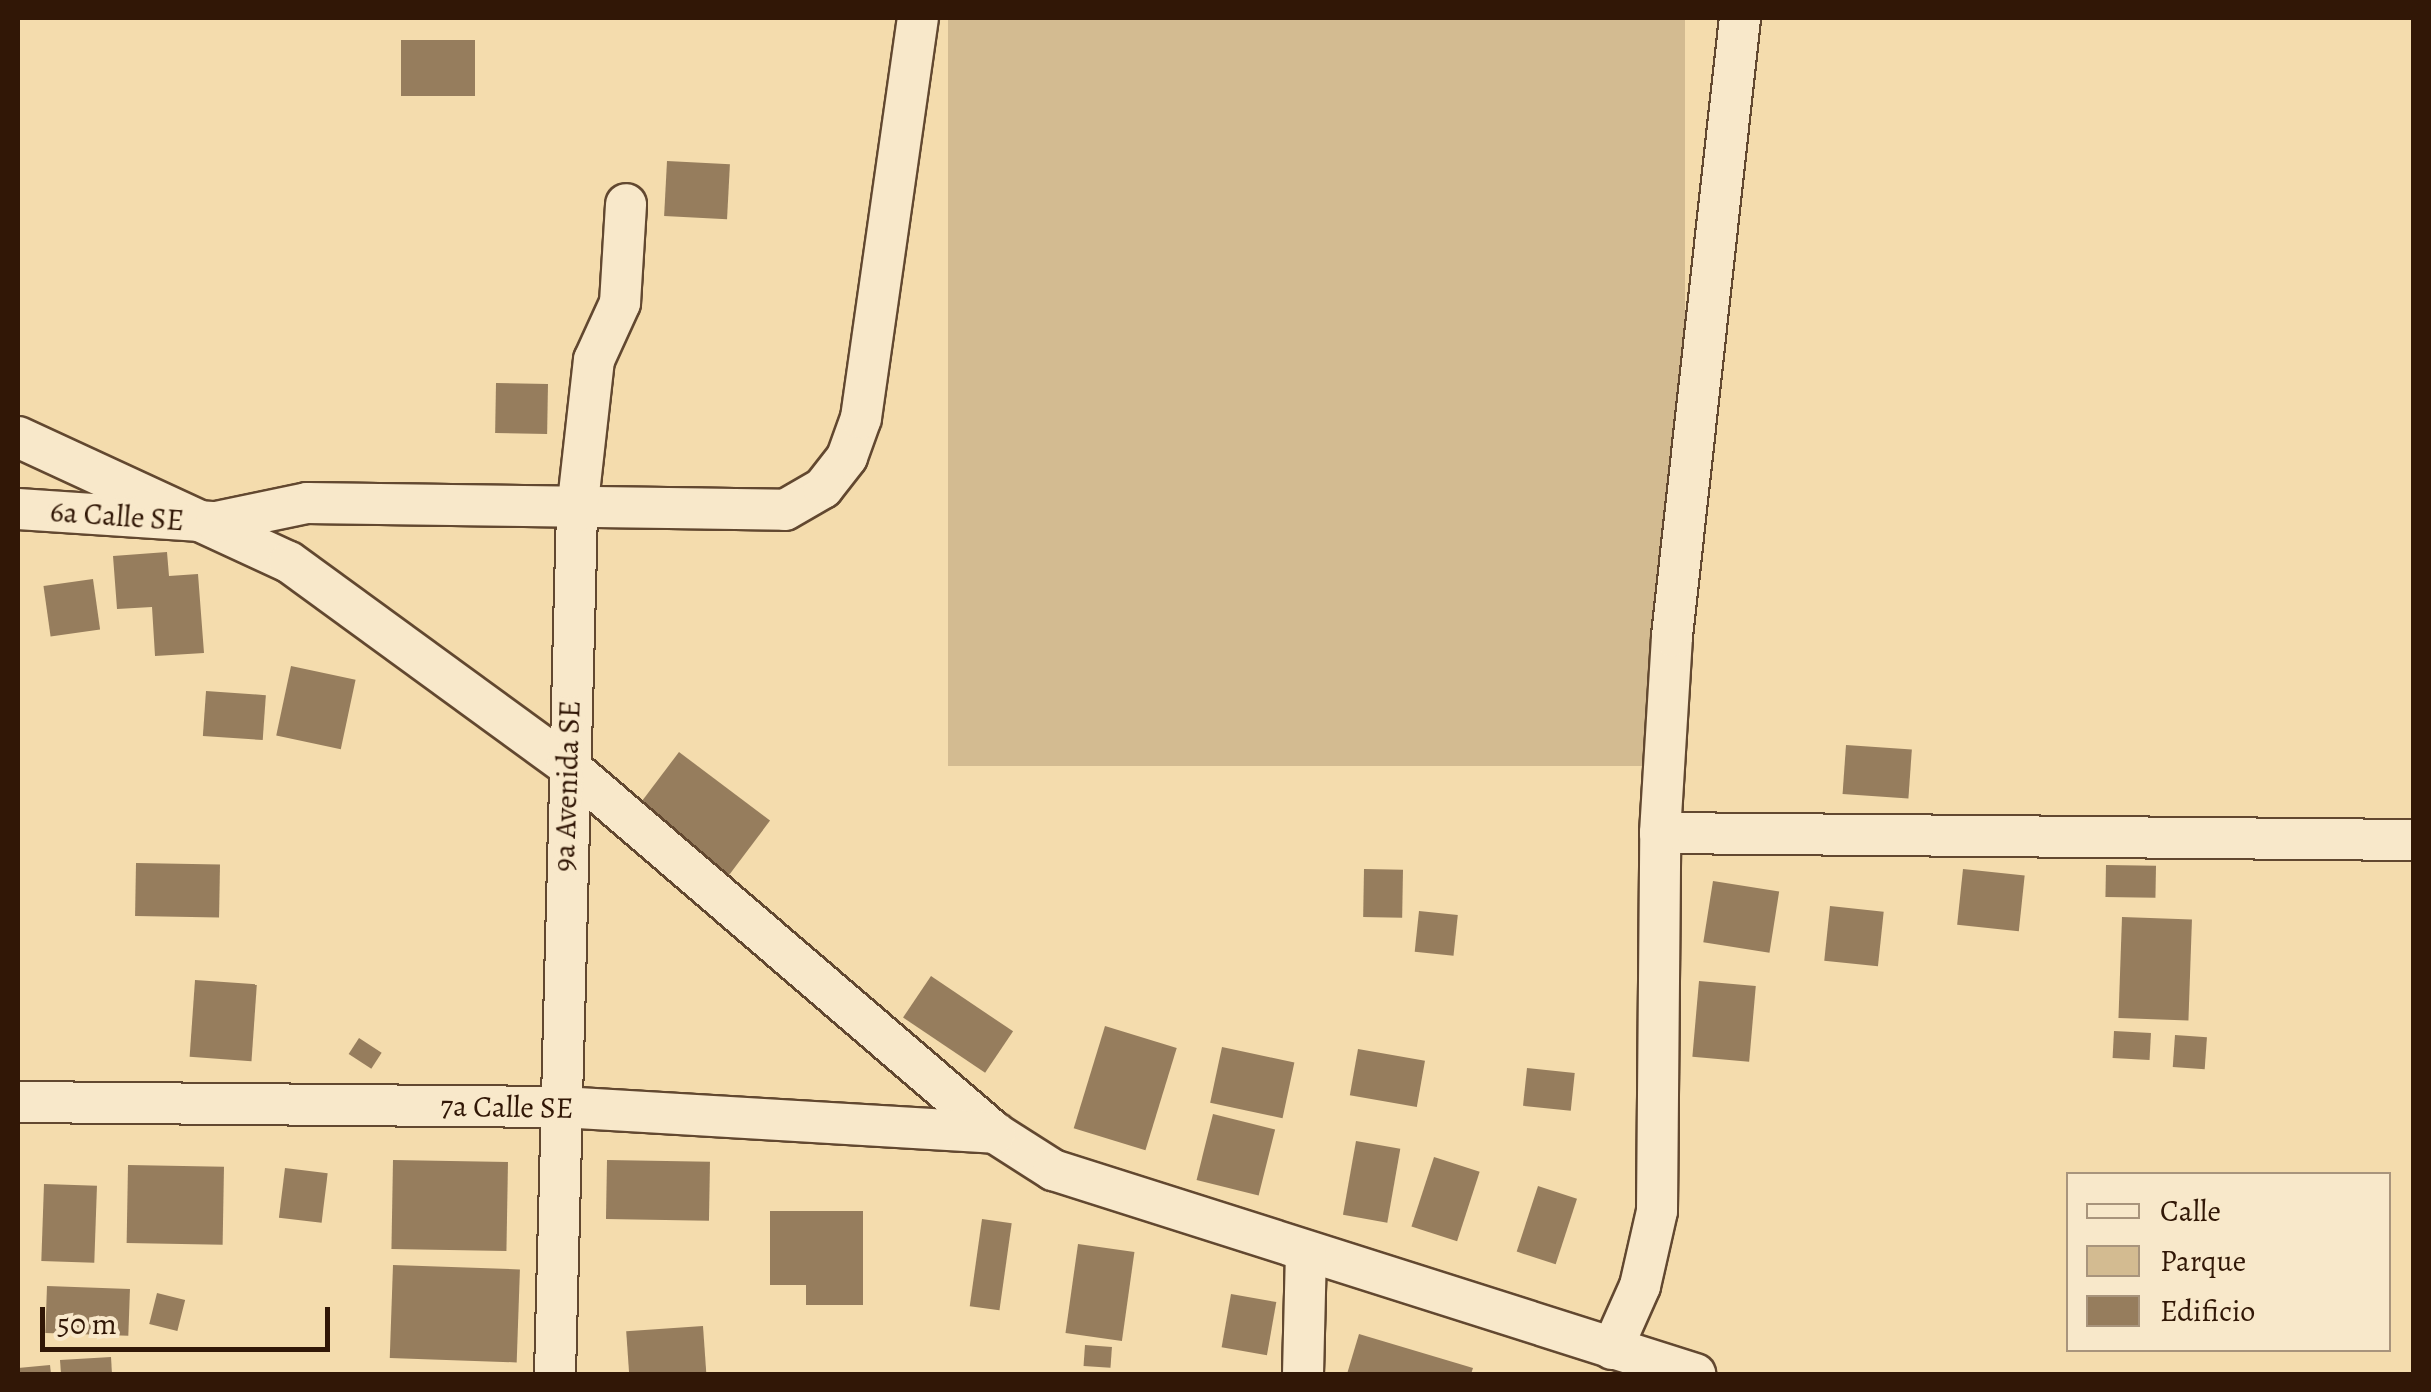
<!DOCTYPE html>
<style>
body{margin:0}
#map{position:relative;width:2431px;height:1392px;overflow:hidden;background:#f4dcad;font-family:Alegreya,serif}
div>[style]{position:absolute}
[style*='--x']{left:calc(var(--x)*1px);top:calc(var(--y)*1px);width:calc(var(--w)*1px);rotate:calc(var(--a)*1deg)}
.green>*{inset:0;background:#d3bb91;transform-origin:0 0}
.building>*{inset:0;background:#967d5d;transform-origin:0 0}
.roads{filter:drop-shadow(2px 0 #624830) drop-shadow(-2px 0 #624830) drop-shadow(0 2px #624830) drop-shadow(0 -2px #624830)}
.minor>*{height:40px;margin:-20px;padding:0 20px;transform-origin:20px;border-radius:20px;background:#f8e8ca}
span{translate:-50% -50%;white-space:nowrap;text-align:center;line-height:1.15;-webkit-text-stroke:10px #f8e8ca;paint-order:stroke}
.street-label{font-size:30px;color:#311706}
.frame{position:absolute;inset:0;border:20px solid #311706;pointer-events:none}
.legend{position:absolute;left:2066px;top:1172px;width:325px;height:180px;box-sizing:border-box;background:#f8e8ca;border:2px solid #a8947c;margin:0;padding:12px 18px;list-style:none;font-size:30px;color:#311706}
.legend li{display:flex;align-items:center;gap:20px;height:50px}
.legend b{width:50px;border:2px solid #a8947c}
.scale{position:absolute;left:40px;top:1307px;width:290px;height:45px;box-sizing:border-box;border:5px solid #311706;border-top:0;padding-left:12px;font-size:30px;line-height:35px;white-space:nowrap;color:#311706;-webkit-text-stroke:8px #f8e8ca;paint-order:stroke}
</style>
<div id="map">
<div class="green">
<div style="left:948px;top:18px;width:737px;height:748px"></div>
</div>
<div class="building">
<div style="left:401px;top:40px;width:74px;height:56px"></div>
<div style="left:667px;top:161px;width:63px;height:55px;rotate:3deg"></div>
<div style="left:496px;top:383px;width:52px;height:50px;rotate:1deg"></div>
<div style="clip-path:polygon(167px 552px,169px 576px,198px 574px,204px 653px,155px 656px,152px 607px,117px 609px,113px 556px)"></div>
<div style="left:93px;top:579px;width:51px;height:50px;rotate:82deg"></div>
<div style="left:291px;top:666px;width:66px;height:71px;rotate:12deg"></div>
<div style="left:206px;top:691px;width:60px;height:45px;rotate:4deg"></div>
<div style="left:1846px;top:745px;width:66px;height:49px;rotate:4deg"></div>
<div style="left:679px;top:752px;width:114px;height:74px;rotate:37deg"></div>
<div style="left:136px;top:863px;width:84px;height:53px;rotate:1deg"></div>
<div style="left:2106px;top:865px;width:50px;height:32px;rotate:1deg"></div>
<div style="left:1364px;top:869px;width:39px;height:48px;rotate:1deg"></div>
<div style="left:1963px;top:869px;width:62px;height:56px;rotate:6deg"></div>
<div style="left:1713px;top:881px;width:67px;height:62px;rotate:9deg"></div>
<div style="left:1830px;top:906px;width:54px;height:55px;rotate:6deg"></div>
<div style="left:1419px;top:911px;width:39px;height:41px;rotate:6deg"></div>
<div style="left:2122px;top:917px;width:70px;height:101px;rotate:2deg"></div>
<div style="left:931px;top:976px;width:99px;height:50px;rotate:34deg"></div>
<div style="left:195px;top:980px;width:62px;height:77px;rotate:4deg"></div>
<div style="left:1699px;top:981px;width:57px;height:76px;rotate:5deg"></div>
<div style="left:1105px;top:1026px;width:75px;height:107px;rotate:17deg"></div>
<div style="left:2114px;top:1031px;width:37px;height:27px;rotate:3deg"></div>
<div style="left:2175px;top:1035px;width:32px;height:32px;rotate:4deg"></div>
<div style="left:359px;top:1038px;width:27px;height:19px;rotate:33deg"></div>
<div style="left:1222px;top:1047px;width:74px;height:57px;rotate:12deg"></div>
<div style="left:1358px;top:1049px;width:68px;height:47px;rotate:10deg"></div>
<div style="left:1527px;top:1068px;width:48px;height:38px;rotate:6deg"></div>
<div style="left:1213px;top:1114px;width:64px;height:68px;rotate:14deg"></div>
<div style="left:1356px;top:1141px;width:45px;height:75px;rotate:10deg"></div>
<div style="left:1434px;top:1157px;width:48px;height:73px;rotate:18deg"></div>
<div style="left:393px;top:1160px;width:115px;height:89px;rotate:1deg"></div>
<div style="left:607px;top:1160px;width:103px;height:59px;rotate:1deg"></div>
<div style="left:128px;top:1165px;width:96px;height:78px;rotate:1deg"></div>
<div style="left:285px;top:1168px;width:43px;height:50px;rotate:7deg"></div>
<div style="left:44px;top:1184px;width:53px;height:77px;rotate:2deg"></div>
<div style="left:1538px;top:1186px;width:41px;height:69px;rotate:18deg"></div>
<div style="clip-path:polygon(770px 1211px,863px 1211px,863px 1305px,806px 1305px,806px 1285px,770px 1285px)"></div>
<div style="left:982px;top:1219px;width:30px;height:88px;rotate:8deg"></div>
<div style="left:1078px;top:1244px;width:57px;height:90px;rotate:8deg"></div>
<div style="left:393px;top:1265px;width:127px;height:93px;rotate:2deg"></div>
<div style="left:47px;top:1286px;width:83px;height:47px;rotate:2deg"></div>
<div style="left:157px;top:1293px;width:29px;height:32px;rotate:14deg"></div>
<div style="left:1231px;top:1294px;width:46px;height:54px;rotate:10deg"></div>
<div style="left:703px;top:1326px;width:48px;height:77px;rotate:86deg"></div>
<div style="clip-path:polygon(1359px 1334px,1473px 1368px,1471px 1374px,1347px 1374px)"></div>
<div style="left:1085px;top:1345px;width:27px;height:21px;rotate:4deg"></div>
<div style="clip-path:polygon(111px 1357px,112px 1374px,61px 1374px,60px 1360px)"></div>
<div style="clip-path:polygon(50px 1365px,51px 1374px,18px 1374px,18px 1368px)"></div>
</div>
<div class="roads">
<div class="minor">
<div style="--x:18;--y:437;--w:298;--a:24.8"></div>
<div style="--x:289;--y:562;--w:344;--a:36.1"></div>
<div style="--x:567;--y:765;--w:564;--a:40.69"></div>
<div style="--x:995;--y:1133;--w:69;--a:32.5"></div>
<div style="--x:1053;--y:1170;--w:674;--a:17.63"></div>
<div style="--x:18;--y:509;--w:198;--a:3.8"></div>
<div style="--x:216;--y:522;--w:93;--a:-11.8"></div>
<div style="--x:307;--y:503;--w:478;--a:0.8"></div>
<div style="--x:785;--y:510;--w:44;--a:-30.1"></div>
<div style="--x:823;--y:488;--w:39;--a:-52"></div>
<div style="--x:847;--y:457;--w:41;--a:-70.3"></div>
<div style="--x:861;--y:418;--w:404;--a:-81.9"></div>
<div style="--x:1660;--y:833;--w:754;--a:0.53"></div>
<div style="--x:18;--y:1102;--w:542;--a:0.53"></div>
<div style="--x:560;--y:1107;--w:436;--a:3.4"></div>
<div style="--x:1612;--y:1349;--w:69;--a:-66"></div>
<div style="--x:1640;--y:1286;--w:77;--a:-77.2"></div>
<div style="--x:1657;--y:1211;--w:378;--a:-89.5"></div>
<div style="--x:1660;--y:833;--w:197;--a:-86.5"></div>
<div style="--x:1672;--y:636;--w:622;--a:-83.72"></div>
<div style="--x:555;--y:1374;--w:863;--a:-88.54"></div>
<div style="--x:577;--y:511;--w:152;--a:-83.6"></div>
<div style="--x:594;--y:360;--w:63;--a:-65.5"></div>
<div style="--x:620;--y:303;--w:99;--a:-86.5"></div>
<div style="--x:1303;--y:1374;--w:120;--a:-88.6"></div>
</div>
</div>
<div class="street-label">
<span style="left:117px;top:516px;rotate:4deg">6a Calle SE</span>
<span style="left:567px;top:786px;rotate:-88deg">9a Avenida SE</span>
<span style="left:507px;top:1107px;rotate:1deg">7a Calle SE</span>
</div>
<div class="frame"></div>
<ul class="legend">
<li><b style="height:12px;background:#f8e8ca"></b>Calle</li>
<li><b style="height:28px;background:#d3bb91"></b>Parque</li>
<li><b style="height:28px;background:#967d5d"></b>Edificio</li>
</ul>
<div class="scale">50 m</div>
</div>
